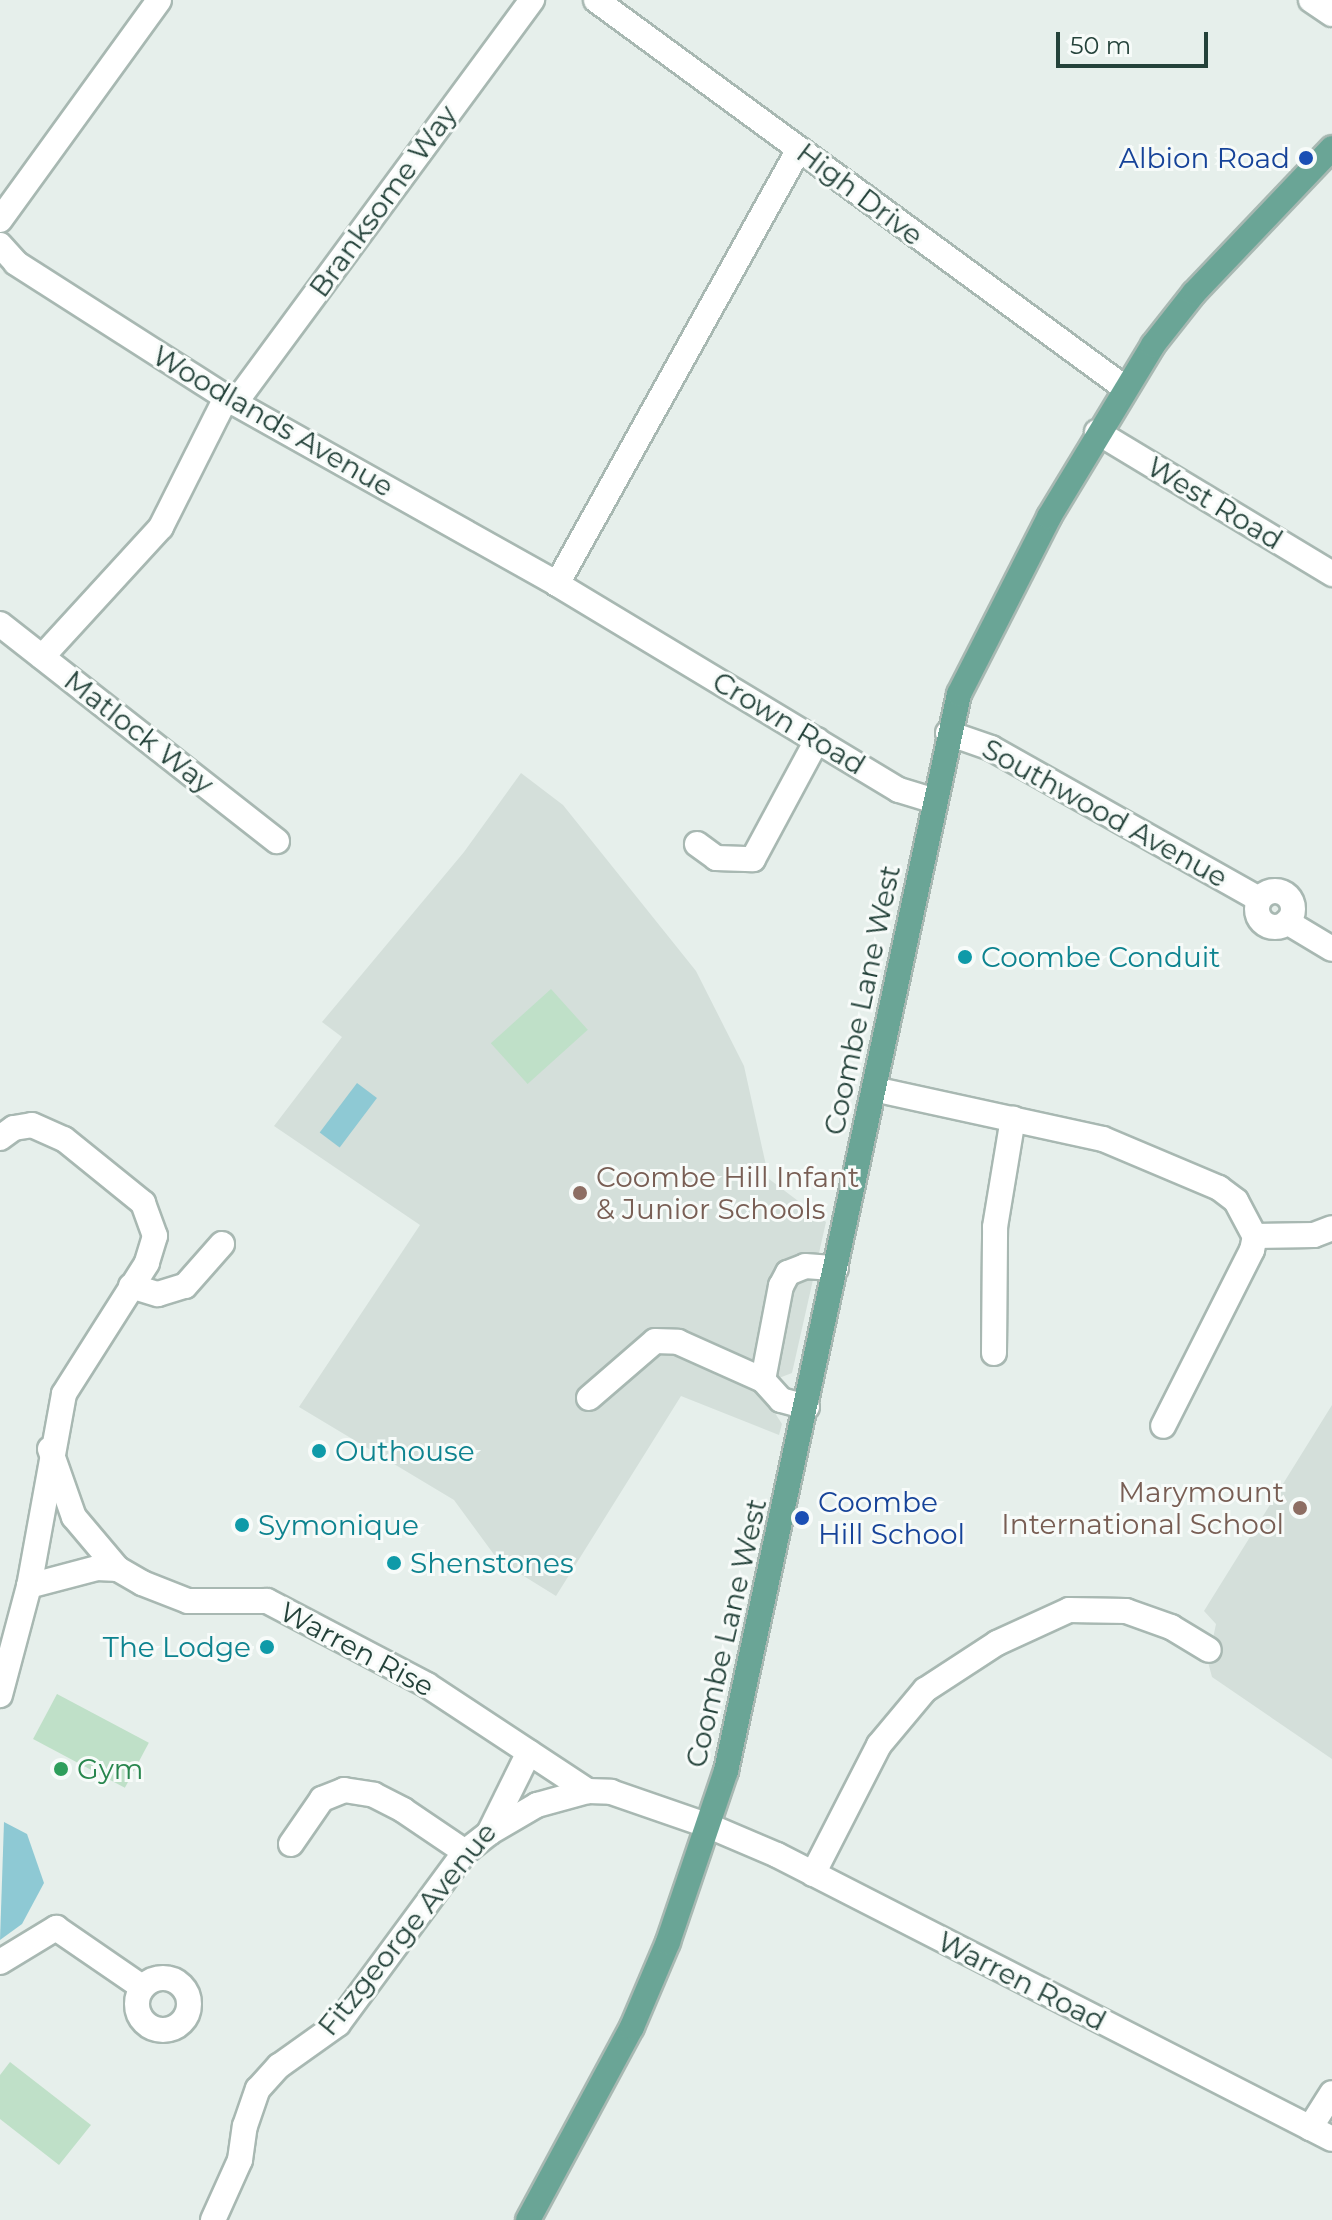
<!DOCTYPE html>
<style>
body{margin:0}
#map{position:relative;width:1332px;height:2220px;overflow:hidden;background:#e6efeb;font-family:Montserrat,sans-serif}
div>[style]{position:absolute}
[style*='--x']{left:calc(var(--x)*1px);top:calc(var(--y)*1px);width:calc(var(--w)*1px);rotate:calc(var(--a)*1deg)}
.built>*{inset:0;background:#d4dfda}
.green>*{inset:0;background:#bfe0c8;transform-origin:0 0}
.water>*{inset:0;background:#8ec9d4;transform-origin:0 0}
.roads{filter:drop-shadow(2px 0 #a8b8b2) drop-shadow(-2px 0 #a8b8b2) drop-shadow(0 2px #a8b8b2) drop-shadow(0 -2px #a8b8b2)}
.minor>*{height:24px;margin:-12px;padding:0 12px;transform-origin:12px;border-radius:12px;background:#fff}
.minor>.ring{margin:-12px;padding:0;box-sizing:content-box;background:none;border:24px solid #fff;border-radius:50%}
.major>*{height:24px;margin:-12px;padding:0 12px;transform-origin:12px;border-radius:12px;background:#6aa596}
.dots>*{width:22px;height:22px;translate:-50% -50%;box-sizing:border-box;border:4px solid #f7fbf9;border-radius:50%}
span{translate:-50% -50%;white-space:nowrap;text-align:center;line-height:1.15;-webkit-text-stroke:6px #f7fbf9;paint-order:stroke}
.transit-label{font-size:28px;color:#164399}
.right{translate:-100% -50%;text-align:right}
.left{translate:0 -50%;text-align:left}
.street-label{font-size:28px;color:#24423a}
.culture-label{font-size:28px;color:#0d838f}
.education-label{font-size:28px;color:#785e54}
.leisure-label{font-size:28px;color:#27864d}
.scale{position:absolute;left:1056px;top:32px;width:152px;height:36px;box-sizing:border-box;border:4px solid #24423a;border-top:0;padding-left:10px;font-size:24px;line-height:28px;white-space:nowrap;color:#24423a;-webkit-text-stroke:6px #f7fbf9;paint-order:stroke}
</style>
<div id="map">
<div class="built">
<div style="clip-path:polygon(521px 773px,563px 805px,696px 971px,744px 1066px,769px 1179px,826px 1222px,792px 1373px,771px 1381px,766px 1399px,782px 1424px,779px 1435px,681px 1396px,556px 1596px,498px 1560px,454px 1500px,299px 1407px,420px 1225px,274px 1126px,342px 1037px,322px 1022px,464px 852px)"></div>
<div style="clip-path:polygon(1332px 1405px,1332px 1759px,1212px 1677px,1208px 1662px,1216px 1624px,1204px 1611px)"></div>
</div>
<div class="green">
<div style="left:551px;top:989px;width:55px;height:81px;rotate:48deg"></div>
<div style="left:57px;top:1694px;width:104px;height:51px;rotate:28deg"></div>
<div style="clip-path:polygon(10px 2062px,91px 2125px,59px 2165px,0 2119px,0 2075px)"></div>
</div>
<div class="water">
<div style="left:357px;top:1083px;width:25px;height:62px;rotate:37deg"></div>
<div style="clip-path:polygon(4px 1822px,27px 1834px,44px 1883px,22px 1924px,0 1940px)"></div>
</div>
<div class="roads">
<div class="minor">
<div style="--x:596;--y:0;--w:656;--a:36.26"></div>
<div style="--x:1311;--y:0;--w:25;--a:34"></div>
<div style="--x:0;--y:220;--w:271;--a:-54.1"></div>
<div style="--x:0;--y:245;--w:24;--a:48"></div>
<div style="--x:16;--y:263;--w:260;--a:32.6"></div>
<div style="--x:235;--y:403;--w:369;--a:29.3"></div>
<div style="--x:557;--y:584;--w:399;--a:31.1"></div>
<div style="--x:899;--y:790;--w:37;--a:17"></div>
<div style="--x:235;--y:403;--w:501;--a:-53.61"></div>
<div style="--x:1097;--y:432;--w:275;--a:31.1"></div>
<div style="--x:557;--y:584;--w:498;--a:-60.9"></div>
<div style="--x:0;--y:624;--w:352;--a:38.1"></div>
<div style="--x:42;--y:657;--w:176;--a:-47.5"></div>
<div style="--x:161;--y:527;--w:144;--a:-63.3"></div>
<div style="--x:948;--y:733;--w:46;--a:19.2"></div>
<div style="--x:991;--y:748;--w:308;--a:29.4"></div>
<div style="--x:697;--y:844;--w:24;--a:36"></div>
<div style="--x:716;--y:858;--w:37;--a:2"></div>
<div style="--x:753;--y:859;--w:135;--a:-61.7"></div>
<div class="ring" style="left:1257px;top:891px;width:12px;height:12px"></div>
<div style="--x:1287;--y:922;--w:52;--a:31"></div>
<div style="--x:874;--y:1089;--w:234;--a:12.3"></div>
<div style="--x:1103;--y:1139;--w:126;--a:22.9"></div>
<div style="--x:1219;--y:1188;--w:21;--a:37"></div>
<div style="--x:1236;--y:1201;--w:40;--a:62"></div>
<div style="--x:1255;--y:1236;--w:14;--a:102"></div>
<div style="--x:1252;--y:1250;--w:197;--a:116.8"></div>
<div style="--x:0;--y:1138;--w:17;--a:-36"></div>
<div style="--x:14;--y:1128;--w:18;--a:-9"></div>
<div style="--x:32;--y:1125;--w:35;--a:24"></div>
<div style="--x:64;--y:1139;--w:102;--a:39"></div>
<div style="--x:143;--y:1203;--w:35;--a:70"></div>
<div style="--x:155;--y:1236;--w:28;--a:107"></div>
<div style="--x:147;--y:1263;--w:155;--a:122.4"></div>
<div style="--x:64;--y:1394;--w:195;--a:100.3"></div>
<div style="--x:29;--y:1586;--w:113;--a:104.9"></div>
<div style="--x:1255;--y:1236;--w:59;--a:-1"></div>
<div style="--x:1314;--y:1235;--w:19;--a:-21"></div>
<div style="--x:131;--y:1286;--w:28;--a:17"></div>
<div style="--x:158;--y:1294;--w:28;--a:-17"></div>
<div style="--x:185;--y:1286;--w:56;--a:-48.6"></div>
<div style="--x:994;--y:1353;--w:126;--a:-89.5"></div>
<div style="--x:995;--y:1227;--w:110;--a:-80.6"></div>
<div style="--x:589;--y:1398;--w:87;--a:-40.8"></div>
<div style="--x:655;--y:1341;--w:23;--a:2"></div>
<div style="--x:678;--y:1342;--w:93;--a:24.1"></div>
<div style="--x:807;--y:1407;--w:27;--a:-165"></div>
<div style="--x:781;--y:1400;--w:27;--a:-132"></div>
<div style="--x:763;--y:1380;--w:96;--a:-79.2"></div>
<div style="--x:781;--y:1286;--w:15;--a:-62"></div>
<div style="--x:788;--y:1273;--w:18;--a:-22"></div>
<div style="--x:805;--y:1266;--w:31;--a:4"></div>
<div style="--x:50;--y:1449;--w:72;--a:70.6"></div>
<div style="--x:74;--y:1517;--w:68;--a:49.8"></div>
<div style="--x:118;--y:1569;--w:28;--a:30"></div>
<div style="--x:142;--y:1583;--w:49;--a:21.4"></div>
<div style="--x:188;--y:1601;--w:79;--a:0"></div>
<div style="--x:267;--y:1601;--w:181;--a:27.7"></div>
<div style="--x:427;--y:1685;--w:193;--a:33.4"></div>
<div style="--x:588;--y:1791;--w:23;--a:2"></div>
<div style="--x:611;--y:1792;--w:104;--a:19.1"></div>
<div style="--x:709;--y:1826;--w:74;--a:23.1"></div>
<div style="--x:777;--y:1855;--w:623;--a:27.1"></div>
<div style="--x:29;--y:1586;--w:70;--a:-14.8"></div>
<div style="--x:97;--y:1568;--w:21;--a:3"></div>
<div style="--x:489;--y:1833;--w:56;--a:-30.3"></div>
<div style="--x:537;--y:1805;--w:53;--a:-15.4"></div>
<div style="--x:291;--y:1844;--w:55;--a:-55.4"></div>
<div style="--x:322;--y:1799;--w:24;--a:-22"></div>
<div style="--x:344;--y:1790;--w:30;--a:9"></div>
<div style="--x:374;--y:1795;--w:33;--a:27"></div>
<div style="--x:403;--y:1810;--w:75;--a:34.1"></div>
<div style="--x:813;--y:1874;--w:145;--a:-62.9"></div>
<div style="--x:879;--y:1745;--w:72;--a:-50.1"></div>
<div style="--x:925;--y:1690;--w:86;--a:-33.1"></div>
<div style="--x:997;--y:1643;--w:79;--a:-24.6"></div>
<div style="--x:1069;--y:1610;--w:57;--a:1"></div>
<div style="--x:1126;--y:1611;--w:48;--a:19.6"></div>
<div style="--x:1171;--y:1627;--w:44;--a:31.2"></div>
<div style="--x:0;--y:1962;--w:66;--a:-31.3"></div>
<div style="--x:56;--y:1928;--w:104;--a:34.5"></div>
<div class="ring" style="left:137px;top:1978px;width:28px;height:28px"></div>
<div style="--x:1310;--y:2128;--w:41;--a:-57.8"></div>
<div style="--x:213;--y:2220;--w:66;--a:-65.8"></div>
<div style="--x:240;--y:2160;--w:34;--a:-82"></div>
<div style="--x:245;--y:2126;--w:39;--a:-71"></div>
<div style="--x:258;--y:2089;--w:31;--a:-48"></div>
<div style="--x:279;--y:2066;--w:72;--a:-35.4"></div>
<div style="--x:338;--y:2024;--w:214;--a:-53.6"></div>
<div style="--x:465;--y:1852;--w:31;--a:-38"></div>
<div style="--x:489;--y:1833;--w:90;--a:-63.7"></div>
</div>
<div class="major">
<div style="--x:528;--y:2220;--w:219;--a:-61.7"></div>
<div style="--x:632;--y:2027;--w:92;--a:-67"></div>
<div style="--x:668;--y:1942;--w:181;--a:-71.3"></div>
<div style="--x:726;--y:1771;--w:1102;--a:-77.79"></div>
<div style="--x:959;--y:694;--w:199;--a:-63"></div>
<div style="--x:1049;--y:517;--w:201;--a:-58.8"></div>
<div style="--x:1153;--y:345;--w:66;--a:-51.7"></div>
<div style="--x:1194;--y:293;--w:200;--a:-46.4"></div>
</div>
</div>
<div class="dots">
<div style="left:1306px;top:158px;background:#1a4fb4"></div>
<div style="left:965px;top:957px;background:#0f9aa8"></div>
<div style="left:580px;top:1193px;background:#8d6e63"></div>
<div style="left:319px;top:1451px;background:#0f9aa8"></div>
<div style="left:1300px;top:1508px;background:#8d6e63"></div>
<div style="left:802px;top:1518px;background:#1a4fb4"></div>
<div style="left:242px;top:1525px;background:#0f9aa8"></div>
<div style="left:394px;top:1563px;background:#0f9aa8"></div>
<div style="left:267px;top:1647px;background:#0f9aa8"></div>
<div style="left:61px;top:1769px;background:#2e9e5b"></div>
</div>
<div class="transit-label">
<span class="right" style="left:1290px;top:158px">Albion Road</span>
<span class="left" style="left:818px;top:1518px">Coombe<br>Hill School</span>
</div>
<div class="street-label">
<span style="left:860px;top:194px;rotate:37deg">High Drive</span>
<span style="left:383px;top:201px;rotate:-54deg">Branksome Way</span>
<span style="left:273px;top:421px;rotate:30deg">Woodlands Avenue</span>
<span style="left:1215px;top:503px;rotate:31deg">West Road</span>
<span style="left:789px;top:723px;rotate:31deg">Crown Road</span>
<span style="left:139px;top:732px;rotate:38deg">Matlock Way</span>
<span style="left:1105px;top:813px;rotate:29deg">Southwood Avenue</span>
<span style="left:862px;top:1000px;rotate:-78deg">Coombe Lane West</span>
<span style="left:726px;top:1633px;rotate:-77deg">Coombe Lane West</span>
<span style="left:357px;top:1649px;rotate:28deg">Warren Rise</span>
<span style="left:407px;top:1929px;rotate:-51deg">Fitzgeorge Avenue</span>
<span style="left:1022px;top:1981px;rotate:27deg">Warren Road</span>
</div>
<div class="culture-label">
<span class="left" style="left:981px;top:957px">Coombe Conduit</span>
<span class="left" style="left:335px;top:1451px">Outhouse</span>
<span class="left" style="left:258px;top:1525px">Symonique</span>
<span class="left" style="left:410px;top:1563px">Shenstones</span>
<span class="right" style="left:251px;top:1647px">The Lodge</span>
</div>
<div class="education-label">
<span class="left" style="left:596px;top:1193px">Coombe Hill Infant<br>&amp; Junior Schools</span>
<span class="right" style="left:1284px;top:1508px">Marymount<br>International School</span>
</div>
<div class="leisure-label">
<span class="left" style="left:77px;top:1769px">Gym</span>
</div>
<div class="scale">50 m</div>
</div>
